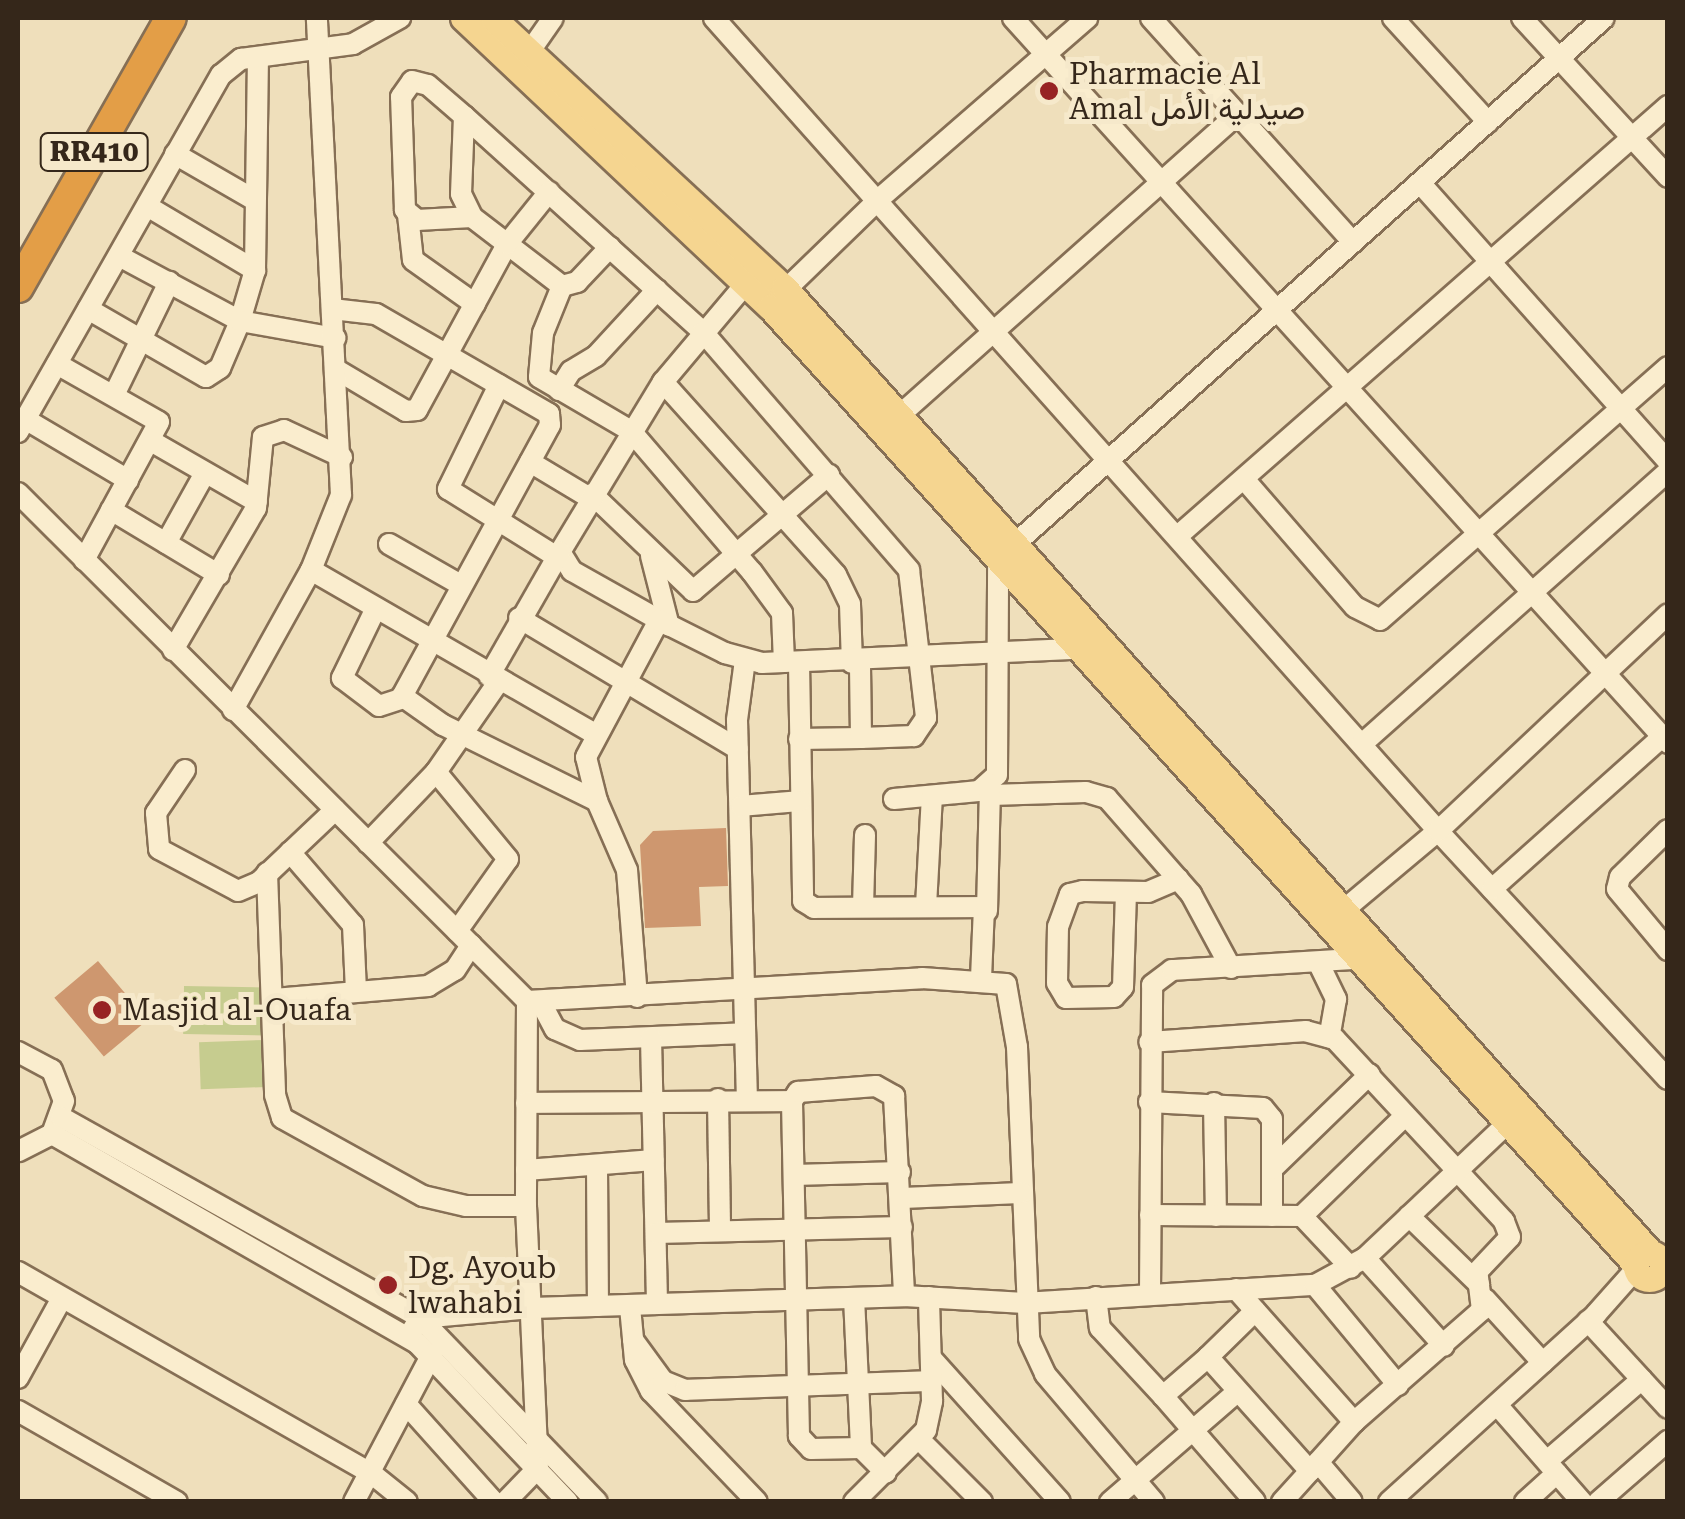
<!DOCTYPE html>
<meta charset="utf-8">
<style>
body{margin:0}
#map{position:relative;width:1685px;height:1519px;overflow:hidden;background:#efdfbb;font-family:"Roboto Serif",Vazirmatn,serif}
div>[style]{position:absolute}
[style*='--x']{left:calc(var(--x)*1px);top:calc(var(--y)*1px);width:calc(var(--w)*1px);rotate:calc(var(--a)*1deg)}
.green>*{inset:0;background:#c6cc8f;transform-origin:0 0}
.building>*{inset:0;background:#ce976f;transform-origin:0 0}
.roads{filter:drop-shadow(2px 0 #866f55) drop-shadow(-2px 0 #866f55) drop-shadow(0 2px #866f55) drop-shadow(0 -2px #866f55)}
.minor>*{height:20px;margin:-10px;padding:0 10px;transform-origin:10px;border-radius:10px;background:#faedce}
.major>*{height:25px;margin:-12.5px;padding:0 12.5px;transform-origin:12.5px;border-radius:12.5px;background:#f5d590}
.major>.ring{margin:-12.5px;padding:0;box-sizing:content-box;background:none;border:25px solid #f5d590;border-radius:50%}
.highway>*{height:30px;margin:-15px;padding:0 15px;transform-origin:15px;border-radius:15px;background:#e39e47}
.dots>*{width:28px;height:28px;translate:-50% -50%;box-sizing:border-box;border:5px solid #f6e9cb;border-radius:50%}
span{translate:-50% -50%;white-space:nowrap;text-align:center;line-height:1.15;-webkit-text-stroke:10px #f6e9cb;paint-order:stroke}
.shield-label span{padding:2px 8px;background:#f6e9cb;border:2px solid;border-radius:8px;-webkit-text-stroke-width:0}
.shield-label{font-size:28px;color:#35271a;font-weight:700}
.poi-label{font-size:30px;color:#35271a}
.left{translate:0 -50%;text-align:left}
.frame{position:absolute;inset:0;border:20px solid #35271a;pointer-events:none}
</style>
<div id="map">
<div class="green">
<div style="left:184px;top:986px;width:82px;height:48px;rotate:1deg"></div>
<div style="left:264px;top:1040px;width:47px;height:65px;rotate:88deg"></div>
</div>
<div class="building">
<div style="clip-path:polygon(726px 828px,728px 886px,699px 887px,701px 926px,645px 928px,640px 845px,653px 831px)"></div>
<div style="left:98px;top:961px;width:77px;height:57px;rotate:50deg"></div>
</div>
<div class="roads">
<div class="minor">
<div style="--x:714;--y:18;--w:1089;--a:48.31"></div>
<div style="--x:1438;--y:831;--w:338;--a:47.2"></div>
<div style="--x:1013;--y:18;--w:977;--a:47.9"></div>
<div style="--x:1151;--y:18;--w:302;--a:48"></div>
<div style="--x:1393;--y:18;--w:141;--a:47.6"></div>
<div style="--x:1522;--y:18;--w:216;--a:47.4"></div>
<div style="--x:523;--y:61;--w:52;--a:-55.1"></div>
<div style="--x:464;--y:116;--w:78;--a:92.2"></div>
<div style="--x:461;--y:194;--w:25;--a:64"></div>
<div style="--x:472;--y:217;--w:113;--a:37.5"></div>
<div style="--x:562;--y:286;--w:16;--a:-15"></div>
<div style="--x:577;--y:282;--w:48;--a:-46.7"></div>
<div style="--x:175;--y:154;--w:90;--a:30"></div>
<div style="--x:1421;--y:184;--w:371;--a:48.3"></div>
<div style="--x:147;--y:206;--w:126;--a:30.7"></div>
<div style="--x:255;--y:270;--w:212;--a:-89.2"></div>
<div style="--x:408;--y:215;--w:45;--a:83.7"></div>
<div style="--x:413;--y:260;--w:76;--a:35.4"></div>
<div style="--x:472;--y:217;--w:55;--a:176.9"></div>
<div style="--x:417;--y:220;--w:16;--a:-140"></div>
<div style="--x:405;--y:210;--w:113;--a:-92"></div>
<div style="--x:401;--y:97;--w:19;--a:-55"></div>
<div style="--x:412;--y:81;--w:16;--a:14"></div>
<div style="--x:428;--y:85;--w:48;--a:40.7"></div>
<div style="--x:464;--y:116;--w:322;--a:42.1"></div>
<div style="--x:703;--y:332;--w:315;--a:49.1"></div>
<div style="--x:909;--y:570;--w:149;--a:83.4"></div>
<div style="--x:926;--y:718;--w:22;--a:124"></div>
<div style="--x:914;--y:736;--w:53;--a:177.8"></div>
<div style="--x:119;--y:256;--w:137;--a:28.2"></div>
<div style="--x:240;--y:321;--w:53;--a:-73.6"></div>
<div style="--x:562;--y:286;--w:51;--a:112"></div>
<div style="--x:543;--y:333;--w:44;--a:95.2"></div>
<div style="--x:539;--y:377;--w:107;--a:30.4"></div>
<div style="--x:631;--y:431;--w:186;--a:49.4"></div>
<div style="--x:752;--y:572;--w:51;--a:53.8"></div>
<div style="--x:782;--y:613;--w:49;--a:87.7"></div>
<div style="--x:777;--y:298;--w:142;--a:-44.1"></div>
<div style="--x:879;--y:199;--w:276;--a:-41"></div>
<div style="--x:88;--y:309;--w:136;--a:30"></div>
<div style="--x:206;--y:377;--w:17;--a:-33"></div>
<div style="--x:220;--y:368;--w:51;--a:-66.9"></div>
<div style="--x:240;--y:321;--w:97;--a:10.1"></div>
<div style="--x:332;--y:309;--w:44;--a:6.5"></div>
<div style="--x:376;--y:314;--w:200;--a:30"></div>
<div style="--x:549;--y:414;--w:11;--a:85"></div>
<div style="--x:550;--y:425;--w:309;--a:118.6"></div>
<div style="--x:402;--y:696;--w:50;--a:35.3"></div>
<div style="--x:443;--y:725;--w:172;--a:26.3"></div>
<div style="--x:57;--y:364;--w:117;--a:29.6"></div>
<div style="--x:159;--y:422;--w:157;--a:118.5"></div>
<div style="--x:337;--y:370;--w:80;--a:30.7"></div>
<div style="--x:406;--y:411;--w:11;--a:-5"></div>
<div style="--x:417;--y:410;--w:189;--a:-61.5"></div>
<div style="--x:507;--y:244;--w:67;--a:-51.1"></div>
<div style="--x:663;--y:382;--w:259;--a:48.1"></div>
<div style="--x:836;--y:575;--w:32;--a:64"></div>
<div style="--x:850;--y:604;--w:59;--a:88.1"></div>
<div style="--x:499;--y:385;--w:116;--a:116.1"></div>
<div style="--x:448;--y:489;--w:128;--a:32"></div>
<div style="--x:559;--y:390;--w:22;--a:-58"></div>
<div style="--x:571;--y:371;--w:29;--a:-31"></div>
<div style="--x:596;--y:356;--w:90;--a:-47.3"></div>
<div style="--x:114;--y:395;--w:126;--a:-64"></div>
<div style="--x:901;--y:414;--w:451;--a:-41.7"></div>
<div style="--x:25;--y:419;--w:120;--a:30.6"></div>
<div style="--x:18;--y:432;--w:411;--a:-60.4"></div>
<div style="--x:221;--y:75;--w:26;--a:-39"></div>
<div style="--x:241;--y:59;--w:113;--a:-7.6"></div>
<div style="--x:353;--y:44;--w:54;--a:-29"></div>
<div style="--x:151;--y:441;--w:122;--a:29.9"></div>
<div style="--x:530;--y:462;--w:70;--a:31"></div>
<div style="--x:1244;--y:479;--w:169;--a:49.1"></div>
<div style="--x:1355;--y:607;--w:28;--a:27"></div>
<div style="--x:1380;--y:620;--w:383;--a:-41.3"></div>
<div style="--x:18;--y:493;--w:719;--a:44.94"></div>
<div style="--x:527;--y:1001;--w:205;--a:90.3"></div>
<div style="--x:526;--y:1206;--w:262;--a:87.4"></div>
<div style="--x:538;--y:1468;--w:47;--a:134.1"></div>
<div style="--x:592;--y:494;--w:140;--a:43.8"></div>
<div style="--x:693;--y:591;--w:179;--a:-40.5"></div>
<div style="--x:111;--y:510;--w:126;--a:31"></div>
<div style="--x:1180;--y:534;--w:649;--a:-41.25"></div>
<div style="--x:166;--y:543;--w:80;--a:-60.9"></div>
<div style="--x:389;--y:544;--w:83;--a:29.7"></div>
<div style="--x:651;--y:556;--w:72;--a:75.6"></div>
<div style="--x:311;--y:570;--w:328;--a:30"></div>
<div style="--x:376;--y:608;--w:78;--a:115.9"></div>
<div style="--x:342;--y:678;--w:46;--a:37.1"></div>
<div style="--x:379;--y:706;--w:25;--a:-18"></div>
<div style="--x:519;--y:618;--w:255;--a:30.9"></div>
<div style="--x:659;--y:620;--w:100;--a:-150.6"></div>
<div style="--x:572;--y:571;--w:22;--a:-122"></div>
<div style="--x:560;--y:552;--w:199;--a:-58.8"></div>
<div style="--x:663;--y:382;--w:141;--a:-49.9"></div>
<div style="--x:173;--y:650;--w:164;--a:-59.7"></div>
<div style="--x:256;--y:508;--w:71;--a:-84.4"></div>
<div style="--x:263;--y:437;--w:22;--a:-18"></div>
<div style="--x:284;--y:430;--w:64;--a:25"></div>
<div style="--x:745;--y:660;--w:61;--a:97.6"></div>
<div style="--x:737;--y:720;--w:380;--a:88.5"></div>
<div style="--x:799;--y:663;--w:238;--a:89"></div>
<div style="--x:803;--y:901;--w:13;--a:32"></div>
<div style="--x:814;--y:908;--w:170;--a:-0.3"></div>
<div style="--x:984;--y:907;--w:71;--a:92.4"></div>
<div style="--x:489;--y:676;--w:143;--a:-60.2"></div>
<div style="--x:233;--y:710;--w:160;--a:-60.9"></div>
<div style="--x:311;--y:570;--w:81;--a:-68.2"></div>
<div style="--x:341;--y:495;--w:478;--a:-92.9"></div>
<div style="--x:799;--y:739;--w:62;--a:-0.9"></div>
<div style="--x:861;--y:738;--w:75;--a:-90.8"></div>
<div style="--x:1362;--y:744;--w:410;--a:-41.7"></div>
<div style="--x:185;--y:770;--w:52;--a:124"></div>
<div style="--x:156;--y:813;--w:36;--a:85"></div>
<div style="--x:159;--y:849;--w:89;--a:28"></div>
<div style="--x:238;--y:891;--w:23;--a:-23"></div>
<div style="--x:259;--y:882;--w:105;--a:-43.5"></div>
<div style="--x:991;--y:795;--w:95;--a:-1.8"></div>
<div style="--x:1086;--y:792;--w:22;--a:16"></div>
<div style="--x:1107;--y:798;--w:128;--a:48.8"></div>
<div style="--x:1191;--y:894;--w:84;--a:61.6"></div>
<div style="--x:894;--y:799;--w:85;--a:-5.4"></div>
<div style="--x:979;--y:791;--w:24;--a:-42"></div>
<div style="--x:997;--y:775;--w:216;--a:-89.7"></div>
<div style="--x:998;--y:559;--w:812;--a:-41.76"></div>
<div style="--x:741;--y:806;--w:60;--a:-4.8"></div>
<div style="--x:1668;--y:830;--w:67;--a:135.6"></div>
<div style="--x:1620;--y:877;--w:12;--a:104"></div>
<div style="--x:1617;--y:889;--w:80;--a:50.1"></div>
<div style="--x:368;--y:843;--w:98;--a:-46.2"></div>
<div style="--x:290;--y:852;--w:96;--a:49.2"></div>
<div style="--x:353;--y:925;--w:67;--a:87.4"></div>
<div style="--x:267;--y:873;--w:222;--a:87.9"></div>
<div style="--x:275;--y:1095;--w:24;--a:73"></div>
<div style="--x:282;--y:1118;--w:161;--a:29"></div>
<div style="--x:423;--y:1196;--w:44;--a:13.1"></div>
<div style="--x:466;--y:1206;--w:60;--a:0"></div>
<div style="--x:1492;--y:889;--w:228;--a:-41.8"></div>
<div style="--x:1126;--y:892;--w:95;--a:91.8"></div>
<div style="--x:1123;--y:987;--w:13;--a:132"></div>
<div style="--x:1114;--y:997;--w:48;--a:178.8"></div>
<div style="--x:1066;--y:998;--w:17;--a:-121"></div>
<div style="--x:1057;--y:983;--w:56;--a:-89"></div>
<div style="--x:1058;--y:927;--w:35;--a:-70"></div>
<div style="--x:1070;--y:894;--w:13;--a:-13"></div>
<div style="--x:1083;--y:891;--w:65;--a:0.9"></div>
<div style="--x:1148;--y:892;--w:33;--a:-23"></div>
<div style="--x:926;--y:906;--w:110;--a:-86.9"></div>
<div style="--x:863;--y:907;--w:72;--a:-88.4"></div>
<div style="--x:987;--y:911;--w:127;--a:-88.6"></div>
<div style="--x:1333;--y:919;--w:137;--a:-40"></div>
<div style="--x:1438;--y:831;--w:316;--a:-43.3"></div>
<div style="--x:457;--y:931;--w:88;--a:-54.7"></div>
<div style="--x:508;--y:859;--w:113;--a:-129.6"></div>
<div style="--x:436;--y:772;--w:111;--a:-55.3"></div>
<div style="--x:1319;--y:964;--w:39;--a:64"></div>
<div style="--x:1336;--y:999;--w:39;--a:100"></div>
<div style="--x:637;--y:997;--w:127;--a:-94.5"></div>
<div style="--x:627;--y:870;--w:75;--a:-113.5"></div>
<div style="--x:597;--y:801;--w:45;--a:-104"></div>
<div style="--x:586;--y:757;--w:155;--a:-61.9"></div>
<div style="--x:659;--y:620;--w:74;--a:26.6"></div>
<div style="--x:725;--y:653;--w:38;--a:15"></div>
<div style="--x:762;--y:663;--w:326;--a:-2.6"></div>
<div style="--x:274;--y:999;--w:155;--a:-4.8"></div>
<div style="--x:428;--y:986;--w:31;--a:-31"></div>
<div style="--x:455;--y:970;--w:30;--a:-57"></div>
<div style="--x:527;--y:1001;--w:396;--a:-3.3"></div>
<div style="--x:922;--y:978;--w:84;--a:4.1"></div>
<div style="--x:1006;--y:984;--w:64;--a:80.1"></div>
<div style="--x:1017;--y:1047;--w:292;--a:87.6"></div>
<div style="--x:1029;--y:1339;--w:38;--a:65"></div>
<div style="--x:1045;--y:1374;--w:168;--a:49.6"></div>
<div style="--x:540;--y:1001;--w:32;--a:62"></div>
<div style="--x:555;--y:1029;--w:27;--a:24"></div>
<div style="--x:580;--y:1040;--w:164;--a:-2.4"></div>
<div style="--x:651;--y:1038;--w:266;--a:88.7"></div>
<div style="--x:18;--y:1052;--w:38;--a:28"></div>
<div style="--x:52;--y:1070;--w:33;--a:69"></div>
<div style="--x:64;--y:1101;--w:35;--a:110"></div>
<div style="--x:52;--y:1134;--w:38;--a:153"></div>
<div style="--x:718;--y:1099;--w:132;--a:89.1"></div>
<div style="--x:1149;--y:1102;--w:114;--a:3"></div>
<div style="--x:1263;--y:1108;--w:14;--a:51"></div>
<div style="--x:1272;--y:1119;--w:97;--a:90"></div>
<div style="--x:526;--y:1103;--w:266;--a:-0.4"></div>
<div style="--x:1214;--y:1103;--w:113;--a:89"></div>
<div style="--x:61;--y:1117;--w:411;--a:29.2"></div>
<div style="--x:420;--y:1318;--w:255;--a:46.1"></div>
<div style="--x:52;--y:1134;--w:421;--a:29.8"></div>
<div style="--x:417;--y:1343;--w:219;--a:46.5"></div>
<div style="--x:597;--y:1166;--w:140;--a:89.6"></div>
<div style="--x:1272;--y:1169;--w:136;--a:-44.1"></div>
<div style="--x:526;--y:1170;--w:128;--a:-4.5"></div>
<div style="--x:794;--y:1175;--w:106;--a:-1.6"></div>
<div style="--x:901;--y:1198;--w:121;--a:-2.4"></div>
<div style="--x:1150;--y:1215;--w:152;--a:0.4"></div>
<div style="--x:1302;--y:1216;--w:144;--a:-44.2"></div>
<div style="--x:1302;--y:1216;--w:71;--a:46.7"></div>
<div style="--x:1409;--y:1216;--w:98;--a:44.2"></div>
<div style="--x:656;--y:1233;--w:246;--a:-1.4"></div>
<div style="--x:1365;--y:1258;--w:118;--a:48.1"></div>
<div style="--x:18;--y:1272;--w:406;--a:29.7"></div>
<div style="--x:371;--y:1473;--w:46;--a:38.9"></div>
<div style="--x:1315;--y:1285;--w:130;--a:50.3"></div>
<div style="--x:1236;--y:1289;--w:178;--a:48.4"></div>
<div style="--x:1150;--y:1293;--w:308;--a:-89.6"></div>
<div style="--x:1152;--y:985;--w:25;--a:-37"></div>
<div style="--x:1172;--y:970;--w:196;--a:-3.5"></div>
<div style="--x:1096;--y:1297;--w:31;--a:83"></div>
<div style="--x:1100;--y:1328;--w:93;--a:47.2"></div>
<div style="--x:1163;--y:1396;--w:60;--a:-40.9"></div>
<div style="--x:1208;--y:1357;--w:153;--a:48.2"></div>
<div style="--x:1310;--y:1471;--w:66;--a:-48.1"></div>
<div style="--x:1354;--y:1422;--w:170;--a:-41.2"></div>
<div style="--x:1482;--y:1310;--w:38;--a:-97"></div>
<div style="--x:1477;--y:1272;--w:48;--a:-46.7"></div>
<div style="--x:1510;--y:1237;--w:17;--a:-111"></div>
<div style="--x:1504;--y:1221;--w:248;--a:-132.9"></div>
<div style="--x:1335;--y:1039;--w:30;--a:-165"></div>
<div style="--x:1306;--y:1031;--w:157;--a:176"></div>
<div style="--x:854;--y:1298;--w:150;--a:87.3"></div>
<div style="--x:861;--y:1448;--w:35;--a:45"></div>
<div style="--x:1485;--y:1299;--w:86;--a:47.8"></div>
<div style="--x:630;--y:1307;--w:53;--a:84.6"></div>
<div style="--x:635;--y:1360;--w:35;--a:63"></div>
<div style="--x:651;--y:1391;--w:153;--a:46.3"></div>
<div style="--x:1588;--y:1321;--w:118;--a:47.4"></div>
<div style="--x:408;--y:1337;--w:22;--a:-58"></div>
<div style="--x:420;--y:1318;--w:112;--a:-5.1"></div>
<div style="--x:532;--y:1308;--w:372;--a:-1.8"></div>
<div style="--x:904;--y:1296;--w:121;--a:3.3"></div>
<div style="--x:1025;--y:1303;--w:291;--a:-3.6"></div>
<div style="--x:1315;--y:1285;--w:57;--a:-28.4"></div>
<div style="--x:1365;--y:1258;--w:208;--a:-43.4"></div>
<div style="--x:633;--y:1340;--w:51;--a:53.8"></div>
<div style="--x:663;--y:1381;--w:24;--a:22"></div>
<div style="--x:685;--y:1390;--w:246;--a:-2.1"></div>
<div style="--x:1208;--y:1357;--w:66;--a:-44.4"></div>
<div style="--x:931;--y:1358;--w:193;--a:48.1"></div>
<div style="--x:18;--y:1378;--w:91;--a:-61.2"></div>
<div style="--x:1163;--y:1396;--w:140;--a:49"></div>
<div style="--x:406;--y:1404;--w:132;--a:48.1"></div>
<div style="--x:1498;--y:1406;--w:128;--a:48.8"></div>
<div style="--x:18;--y:1411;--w:183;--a:29.8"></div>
<div style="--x:920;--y:1440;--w:88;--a:45"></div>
<div style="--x:861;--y:1448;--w:50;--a:178.9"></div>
<div style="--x:811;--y:1449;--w:18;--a:-133"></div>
<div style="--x:799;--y:1436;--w:335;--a:-91.2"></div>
<div style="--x:792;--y:1101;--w:11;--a:-56"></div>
<div style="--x:798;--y:1092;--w:78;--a:-4.4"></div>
<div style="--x:876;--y:1086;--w:21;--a:29"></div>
<div style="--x:894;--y:1096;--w:200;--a:87.1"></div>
<div style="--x:1547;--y:1461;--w:125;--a:-40.8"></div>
<div style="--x:1318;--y:1462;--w:52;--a:49.6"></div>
<div style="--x:354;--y:1502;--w:167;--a:-62.2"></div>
<div style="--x:854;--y:1502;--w:102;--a:-45"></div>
<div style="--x:926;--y:1430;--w:30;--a:-78"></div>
<div style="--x:932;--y:1401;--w:104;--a:-91.7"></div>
<div style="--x:1110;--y:1502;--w:168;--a:-40.9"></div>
<div style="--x:1282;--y:1502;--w:42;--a:-47.9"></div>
<div style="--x:1389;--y:1502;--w:280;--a:-42.2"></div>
<div style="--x:1596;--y:1314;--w:60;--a:-48.4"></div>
<div style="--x:1525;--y:1502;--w:43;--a:-42.2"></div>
<div style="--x:1598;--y:1502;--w:93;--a:-41.1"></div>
</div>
<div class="major">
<div style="--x:463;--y:18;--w:422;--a:43.3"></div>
<div style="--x:770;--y:307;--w:1291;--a:47.89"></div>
<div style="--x:493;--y:18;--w:396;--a:42.8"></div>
<div style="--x:784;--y:287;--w:1298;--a:48.09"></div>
<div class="ring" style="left:1636px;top:1253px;width:1px;height:1px"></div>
</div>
<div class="highway">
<div style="--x:18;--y:287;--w:309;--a:-60.4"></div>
</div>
</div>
<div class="dots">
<div style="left:1049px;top:91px;background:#972324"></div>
<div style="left:102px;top:1010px;background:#972324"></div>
<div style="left:388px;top:1285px;background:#972324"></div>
</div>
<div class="shield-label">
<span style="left:94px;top:152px">RR410</span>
</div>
<div class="poi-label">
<span class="left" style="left:1069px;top:91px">Pharmacie Al<br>Amal صيدلية الأمل</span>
<span class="left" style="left:122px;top:1010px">Masjid al-Ouafa</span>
<span class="left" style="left:408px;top:1285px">Dg. Ayoub<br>lwahabi</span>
</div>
<div class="frame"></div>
</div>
